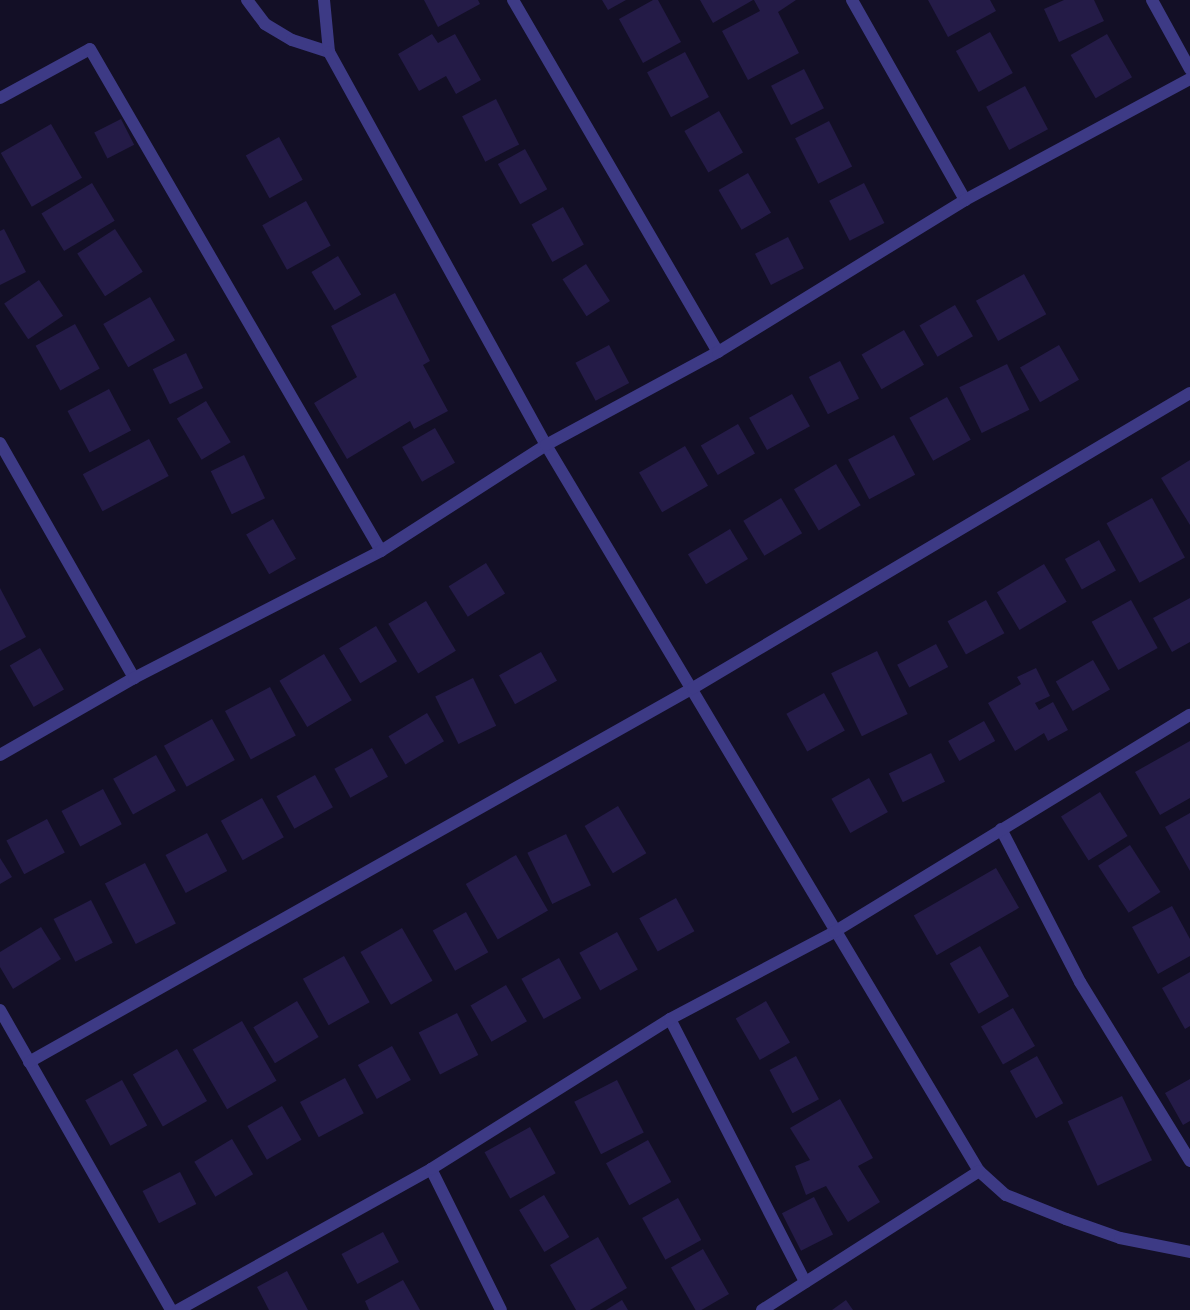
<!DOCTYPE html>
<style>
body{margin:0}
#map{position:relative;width:1190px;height:1310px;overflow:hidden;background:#130f26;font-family:Figtree,sans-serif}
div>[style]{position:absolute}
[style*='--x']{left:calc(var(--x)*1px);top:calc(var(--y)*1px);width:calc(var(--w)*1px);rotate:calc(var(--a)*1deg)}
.building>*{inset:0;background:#241b47;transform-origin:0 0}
.minor>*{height:12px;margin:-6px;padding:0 6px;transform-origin:6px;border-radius:6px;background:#3d3a85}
span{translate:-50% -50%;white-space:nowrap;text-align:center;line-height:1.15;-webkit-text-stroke:5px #130f26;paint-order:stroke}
</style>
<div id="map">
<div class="building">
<div style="clip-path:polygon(424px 0,478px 0,480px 4px,438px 27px)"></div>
<div style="clip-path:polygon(602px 0,626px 0,608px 10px)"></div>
<div style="clip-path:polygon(653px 0,658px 0,681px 42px,643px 63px,619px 19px)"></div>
<div style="clip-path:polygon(700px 0,753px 0,713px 23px)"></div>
<div style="clip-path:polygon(754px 0,796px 0,778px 12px,799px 53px,748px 80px,722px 31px,760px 11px)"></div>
<div style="clip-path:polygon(928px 0,990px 0,996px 11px,948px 37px)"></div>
<div style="clip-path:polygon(1064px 0,1094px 0,1104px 21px,1059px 42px,1044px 9px)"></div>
<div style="left:990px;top:32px;width:47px;height:39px;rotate:61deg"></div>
<div style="clip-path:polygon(432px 34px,438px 43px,455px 34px,481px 80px,456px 94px,446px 76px,419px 91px,398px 54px)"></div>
<div style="left:1107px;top:34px;width:50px;height:42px;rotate:60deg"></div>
<div style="left:685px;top:52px;width:51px;height:43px;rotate:62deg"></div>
<div style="left:804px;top:69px;width:44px;height:37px;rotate:63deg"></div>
<div style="left:1025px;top:86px;width:49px;height:44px;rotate:62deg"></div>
<div style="left:496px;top:99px;width:51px;height:38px;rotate:63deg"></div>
<div style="left:719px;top:111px;width:48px;height:40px;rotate:60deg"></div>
<div style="left:121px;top:119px;width:29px;height:30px;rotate:63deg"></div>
<div style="left:829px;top:121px;width:51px;height:38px;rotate:63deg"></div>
<div style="left:51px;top:124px;width:62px;height:58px;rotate:60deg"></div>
<div style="left:279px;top:137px;width:49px;height:38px;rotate:61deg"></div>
<div style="left:525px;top:149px;width:46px;height:31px;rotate:61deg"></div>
<div style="left:748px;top:173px;width:46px;height:34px;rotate:60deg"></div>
<div style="left:92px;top:183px;width:44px;height:59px;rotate:59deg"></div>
<div style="left:864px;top:183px;width:45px;height:39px;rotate:63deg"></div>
<div style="left:306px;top:201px;width:51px;height:50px;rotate:61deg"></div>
<div style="left:563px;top:207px;width:43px;height:36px;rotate:61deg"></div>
<div style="clip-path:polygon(4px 229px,26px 272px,0 285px,0 231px)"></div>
<div style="left:115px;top:229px;width:51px;height:45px;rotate:57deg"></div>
<div style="left:788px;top:237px;width:35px;height:37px;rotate:63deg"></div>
<div style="left:338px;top:256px;width:45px;height:31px;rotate:59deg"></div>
<div style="left:586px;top:264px;width:44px;height:28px;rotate:57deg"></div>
<div style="left:1024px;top:274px;width:46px;height:55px;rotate:61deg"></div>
<div style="left:39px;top:280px;width:43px;height:42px;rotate:56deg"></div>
<div style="clip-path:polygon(395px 293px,430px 361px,423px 365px,448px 411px,414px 429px,410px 421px,347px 459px,314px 403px,357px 377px,331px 326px)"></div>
<div style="left:150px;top:297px;width:50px;height:54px;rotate:60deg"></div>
<div style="left:955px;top:305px;width:36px;height:41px;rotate:60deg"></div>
<div style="left:75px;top:324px;width:51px;height:45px;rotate:61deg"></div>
<div style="left:904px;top:330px;width:40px;height:49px;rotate:60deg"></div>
<div style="left:609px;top:345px;width:43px;height:38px;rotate:62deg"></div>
<div style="left:1059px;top:345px;width:40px;height:45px;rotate:60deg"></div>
<div style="left:186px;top:353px;width:39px;height:37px;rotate:64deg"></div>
<div style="left:840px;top:361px;width:42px;height:35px;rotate:63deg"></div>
<div style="left:1007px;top:364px;width:51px;height:53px;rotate:64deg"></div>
<div style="left:109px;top:389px;width:47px;height:47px;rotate:62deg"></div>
<div style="left:792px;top:394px;width:37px;height:49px;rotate:61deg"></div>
<div style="left:947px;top:397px;width:49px;height:43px;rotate:61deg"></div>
<div style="left:206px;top:401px;width:48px;height:34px;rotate:59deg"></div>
<div style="left:738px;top:424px;width:34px;height:43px;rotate:60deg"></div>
<div style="left:435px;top:428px;width:40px;height:38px;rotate:60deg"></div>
<div style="left:894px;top:435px;width:45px;height:52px;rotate:62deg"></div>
<div style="left:149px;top:439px;width:42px;height:75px;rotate:62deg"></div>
<div style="left:685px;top:446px;width:46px;height:53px;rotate:60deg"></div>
<div style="left:244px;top:455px;width:48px;height:37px;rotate:64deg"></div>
<div style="clip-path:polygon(1190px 460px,1190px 525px,1161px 478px)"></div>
<div style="left:836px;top:464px;width:48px;height:49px;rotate:59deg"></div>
<div style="left:781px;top:498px;width:41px;height:44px;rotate:59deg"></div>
<div style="left:1152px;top:498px;width:68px;height:52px;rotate:61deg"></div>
<div style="left:273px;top:519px;width:46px;height:31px;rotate:60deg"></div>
<div style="left:730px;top:529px;width:35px;height:49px;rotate:59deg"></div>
<div style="left:1099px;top:540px;width:35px;height:39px;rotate:61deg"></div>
<div style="left:486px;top:563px;width:36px;height:44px;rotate:58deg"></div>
<div style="left:1044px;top:564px;width:44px;height:55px;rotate:59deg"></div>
<div style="clip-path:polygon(0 588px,26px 637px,0 651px)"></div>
<div style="clip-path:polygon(1190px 598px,1190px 642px,1172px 652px,1153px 618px)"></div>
<div style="left:986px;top:600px;width:38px;height:44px;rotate:61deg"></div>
<div style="left:1131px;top:600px;width:55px;height:45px;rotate:61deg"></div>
<div style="left:426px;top:601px;width:58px;height:44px;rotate:59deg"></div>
<div style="left:376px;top:626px;width:41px;height:43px;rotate:59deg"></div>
<div style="left:936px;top:644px;width:26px;height:44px;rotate:62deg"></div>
<div style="left:40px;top:648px;width:48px;height:35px;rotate:60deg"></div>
<div style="left:877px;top:651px;width:70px;height:51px;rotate:64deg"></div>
<div style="left:541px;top:652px;width:33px;height:48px;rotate:61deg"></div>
<div style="left:324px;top:654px;width:54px;height:52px;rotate:59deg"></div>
<div style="left:1093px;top:660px;width:34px;height:43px;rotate:60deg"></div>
<div style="clip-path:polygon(1036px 668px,1050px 696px,1035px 703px,1039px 710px,1053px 702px,1068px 730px,1048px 741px,1044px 733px,1015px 751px,988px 703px,1021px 684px,1017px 677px)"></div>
<div style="left:473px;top:678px;width:53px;height:42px;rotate:64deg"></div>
<div style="left:270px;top:687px;width:55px;height:51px;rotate:62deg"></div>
<div style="left:824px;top:693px;width:43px;height:43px;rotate:61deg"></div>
<div style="left:427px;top:713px;width:33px;height:45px;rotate:59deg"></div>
<div style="left:212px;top:719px;width:47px;height:55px;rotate:61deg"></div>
<div style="left:984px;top:721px;width:23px;height:41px;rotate:61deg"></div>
<div style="clip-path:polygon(1190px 741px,1190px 798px,1160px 815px,1135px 772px)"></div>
<div style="left:372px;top:748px;width:33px;height:43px;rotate:61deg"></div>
<div style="left:931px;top:753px;width:32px;height:47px;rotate:64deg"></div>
<div style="left:156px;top:755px;width:41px;height:49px;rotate:61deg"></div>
<div style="left:315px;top:775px;width:37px;height:44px;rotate:61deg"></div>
<div style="left:869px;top:778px;width:39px;height:43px;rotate:61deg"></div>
<div style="left:103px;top:789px;width:40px;height:47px;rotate:62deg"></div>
<div style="left:1100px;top:792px;width:52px;height:46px;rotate:58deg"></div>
<div style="left:262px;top:798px;width:45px;height:47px;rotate:61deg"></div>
<div style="left:618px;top:806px;width:55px;height:39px;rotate:59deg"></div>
<div style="clip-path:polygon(1190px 813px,1190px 871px,1165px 827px)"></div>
<div style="left:47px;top:819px;width:38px;height:46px;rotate:62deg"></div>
<div style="left:207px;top:833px;width:43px;height:47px;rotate:62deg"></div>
<div style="left:566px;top:834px;width:57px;height:43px;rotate:64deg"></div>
<div style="left:1130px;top:845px;width:56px;height:38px;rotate:57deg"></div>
<div style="left:516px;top:855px;width:64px;height:58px;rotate:60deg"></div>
<div style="clip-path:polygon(0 858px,12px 877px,0 884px)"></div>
<div style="left:145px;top:863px;width:68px;height:45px;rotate:63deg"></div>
<div style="left:996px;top:868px;width:46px;height:95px;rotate:60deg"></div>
<div style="left:676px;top:898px;width:38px;height:42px;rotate:61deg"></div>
<div style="left:91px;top:900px;width:48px;height:42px;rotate:63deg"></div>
<div style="clip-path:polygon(1172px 906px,1190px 939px,1190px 956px,1158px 974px,1132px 927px)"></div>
<div style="left:466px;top:912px;width:46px;height:38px;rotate:61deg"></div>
<div style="clip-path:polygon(41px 927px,61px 959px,13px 989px,0 967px,0 952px)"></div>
<div style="left:402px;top:928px;width:61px;height:48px;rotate:60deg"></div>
<div style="left:617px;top:932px;width:43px;height:43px;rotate:61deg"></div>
<div style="left:980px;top:946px;width:58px;height:35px;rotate:60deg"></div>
<div style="left:344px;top:956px;width:53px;height:47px;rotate:61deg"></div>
<div style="left:559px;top:958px;width:46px;height:43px;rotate:61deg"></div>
<div style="clip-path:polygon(1190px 972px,1190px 1026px,1185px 1029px,1162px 988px)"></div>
<div style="left:506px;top:985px;width:42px;height:41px;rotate:60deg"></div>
<div style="left:297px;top:1001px;width:42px;height:51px;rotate:59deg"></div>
<div style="left:766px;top:1001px;width:48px;height:35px;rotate:60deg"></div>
<div style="left:1013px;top:1008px;width:44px;height:37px;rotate:60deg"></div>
<div style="left:457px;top:1013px;width:47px;height:43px;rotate:63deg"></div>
<div style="left:242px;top:1021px;width:69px;height:57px;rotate:60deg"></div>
<div style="left:392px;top:1046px;width:39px;height:39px;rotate:61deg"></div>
<div style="left:177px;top:1049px;width:60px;height:51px;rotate:60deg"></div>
<div style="left:796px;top:1056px;width:49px;height:30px;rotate:62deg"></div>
<div style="left:1037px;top:1056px;width:54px;height:31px;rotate:61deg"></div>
<div style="left:345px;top:1078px;width:40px;height:51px;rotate:62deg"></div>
<div style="clip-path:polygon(1190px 1079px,1190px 1121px,1183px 1125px,1165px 1093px)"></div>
<div style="left:122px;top:1080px;width:52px;height:42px;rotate:61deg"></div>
<div style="left:617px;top:1080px;width:59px;height:48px;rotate:63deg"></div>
<div style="left:1122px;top:1096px;width:71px;height:60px;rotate:65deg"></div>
<div style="clip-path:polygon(840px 1099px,873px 1158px,858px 1166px,880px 1202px,848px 1222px,826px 1186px,806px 1195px,795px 1166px,810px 1160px,790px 1128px)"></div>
<div style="left:282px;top:1106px;width:39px;height:40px;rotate:60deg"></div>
<div style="left:530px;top:1127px;width:53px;height:52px;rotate:61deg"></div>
<div style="left:232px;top:1139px;width:41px;height:44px;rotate:59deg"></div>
<div style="left:648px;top:1140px;width:48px;height:48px;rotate:61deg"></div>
<div style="left:180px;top:1172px;width:36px;height:42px;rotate:63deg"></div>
<div style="left:544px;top:1195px;width:49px;height:29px;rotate:59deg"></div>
<div style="left:814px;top:1197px;width:42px;height:36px;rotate:63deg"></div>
<div style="left:678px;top:1198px;width:48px;height:41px;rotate:61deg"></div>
<div style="left:383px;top:1232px;width:34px;height:47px;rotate:62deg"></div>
<div style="clip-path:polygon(598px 1237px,627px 1288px,590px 1310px,576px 1310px,550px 1265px)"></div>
<div style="left:703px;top:1249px;width:52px;height:37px;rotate:60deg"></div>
<div style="clip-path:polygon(287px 1271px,308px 1310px,269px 1310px,257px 1287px)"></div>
<div style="clip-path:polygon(403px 1280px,420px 1310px,369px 1310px,365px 1301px)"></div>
<div style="clip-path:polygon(622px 1300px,628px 1310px,606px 1310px)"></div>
<div style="clip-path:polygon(846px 1300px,853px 1310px,832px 1310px)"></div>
</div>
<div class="minor">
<div style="--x:247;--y:0;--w:30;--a:53"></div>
<div style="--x:265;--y:24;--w:31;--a:31"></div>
<div style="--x:292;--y:40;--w:39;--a:18"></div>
<div style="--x:324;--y:0;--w:52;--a:84.5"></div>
<div style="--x:329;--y:52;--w:449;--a:61.1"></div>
<div style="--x:546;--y:445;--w:845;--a:59.19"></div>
<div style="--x:979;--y:1171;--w:36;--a:42"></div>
<div style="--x:1006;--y:1195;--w:65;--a:21.8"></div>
<div style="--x:1066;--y:1219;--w:57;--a:19.4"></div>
<div style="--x:1120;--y:1238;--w:71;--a:11.3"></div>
<div style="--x:513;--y:0;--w:407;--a:59.8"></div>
<div style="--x:852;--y:0;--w:230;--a:60.5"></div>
<div style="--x:1152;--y:0;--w:79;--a:61.2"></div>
<div style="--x:0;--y:98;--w:102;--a:-28.6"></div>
<div style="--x:90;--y:49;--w:580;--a:59.9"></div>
<div style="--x:0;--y:443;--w:271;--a:60.3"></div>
<div style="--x:0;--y:755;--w:155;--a:-29.9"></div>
<div style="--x:134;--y:678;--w:278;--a:-27.2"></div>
<div style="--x:381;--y:551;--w:196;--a:-32.7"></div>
<div style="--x:546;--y:445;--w:196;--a:-28.4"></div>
<div style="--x:718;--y:352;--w:290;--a:-31.6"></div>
<div style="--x:965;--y:200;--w:255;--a:-28.3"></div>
<div style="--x:1001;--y:829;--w:172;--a:62.7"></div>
<div style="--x:1080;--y:982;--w:210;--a:58.4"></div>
<div style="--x:0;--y:1010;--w:345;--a:60.3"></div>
<div style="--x:670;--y:1019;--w:296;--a:62.8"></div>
<div style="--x:29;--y:1062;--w:762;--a:-29.39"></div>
<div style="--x:693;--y:688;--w:578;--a:-30.69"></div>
<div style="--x:431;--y:1169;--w:157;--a:63.6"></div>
<div style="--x:178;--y:1310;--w:290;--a:-29.1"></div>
<div style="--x:431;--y:1169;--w:282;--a:-32.1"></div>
<div style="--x:670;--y:1019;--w:186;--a:-27.9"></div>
<div style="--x:834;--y:932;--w:417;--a:-31.4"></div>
<div style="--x:762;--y:1310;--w:258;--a:-32.6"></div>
</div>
</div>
